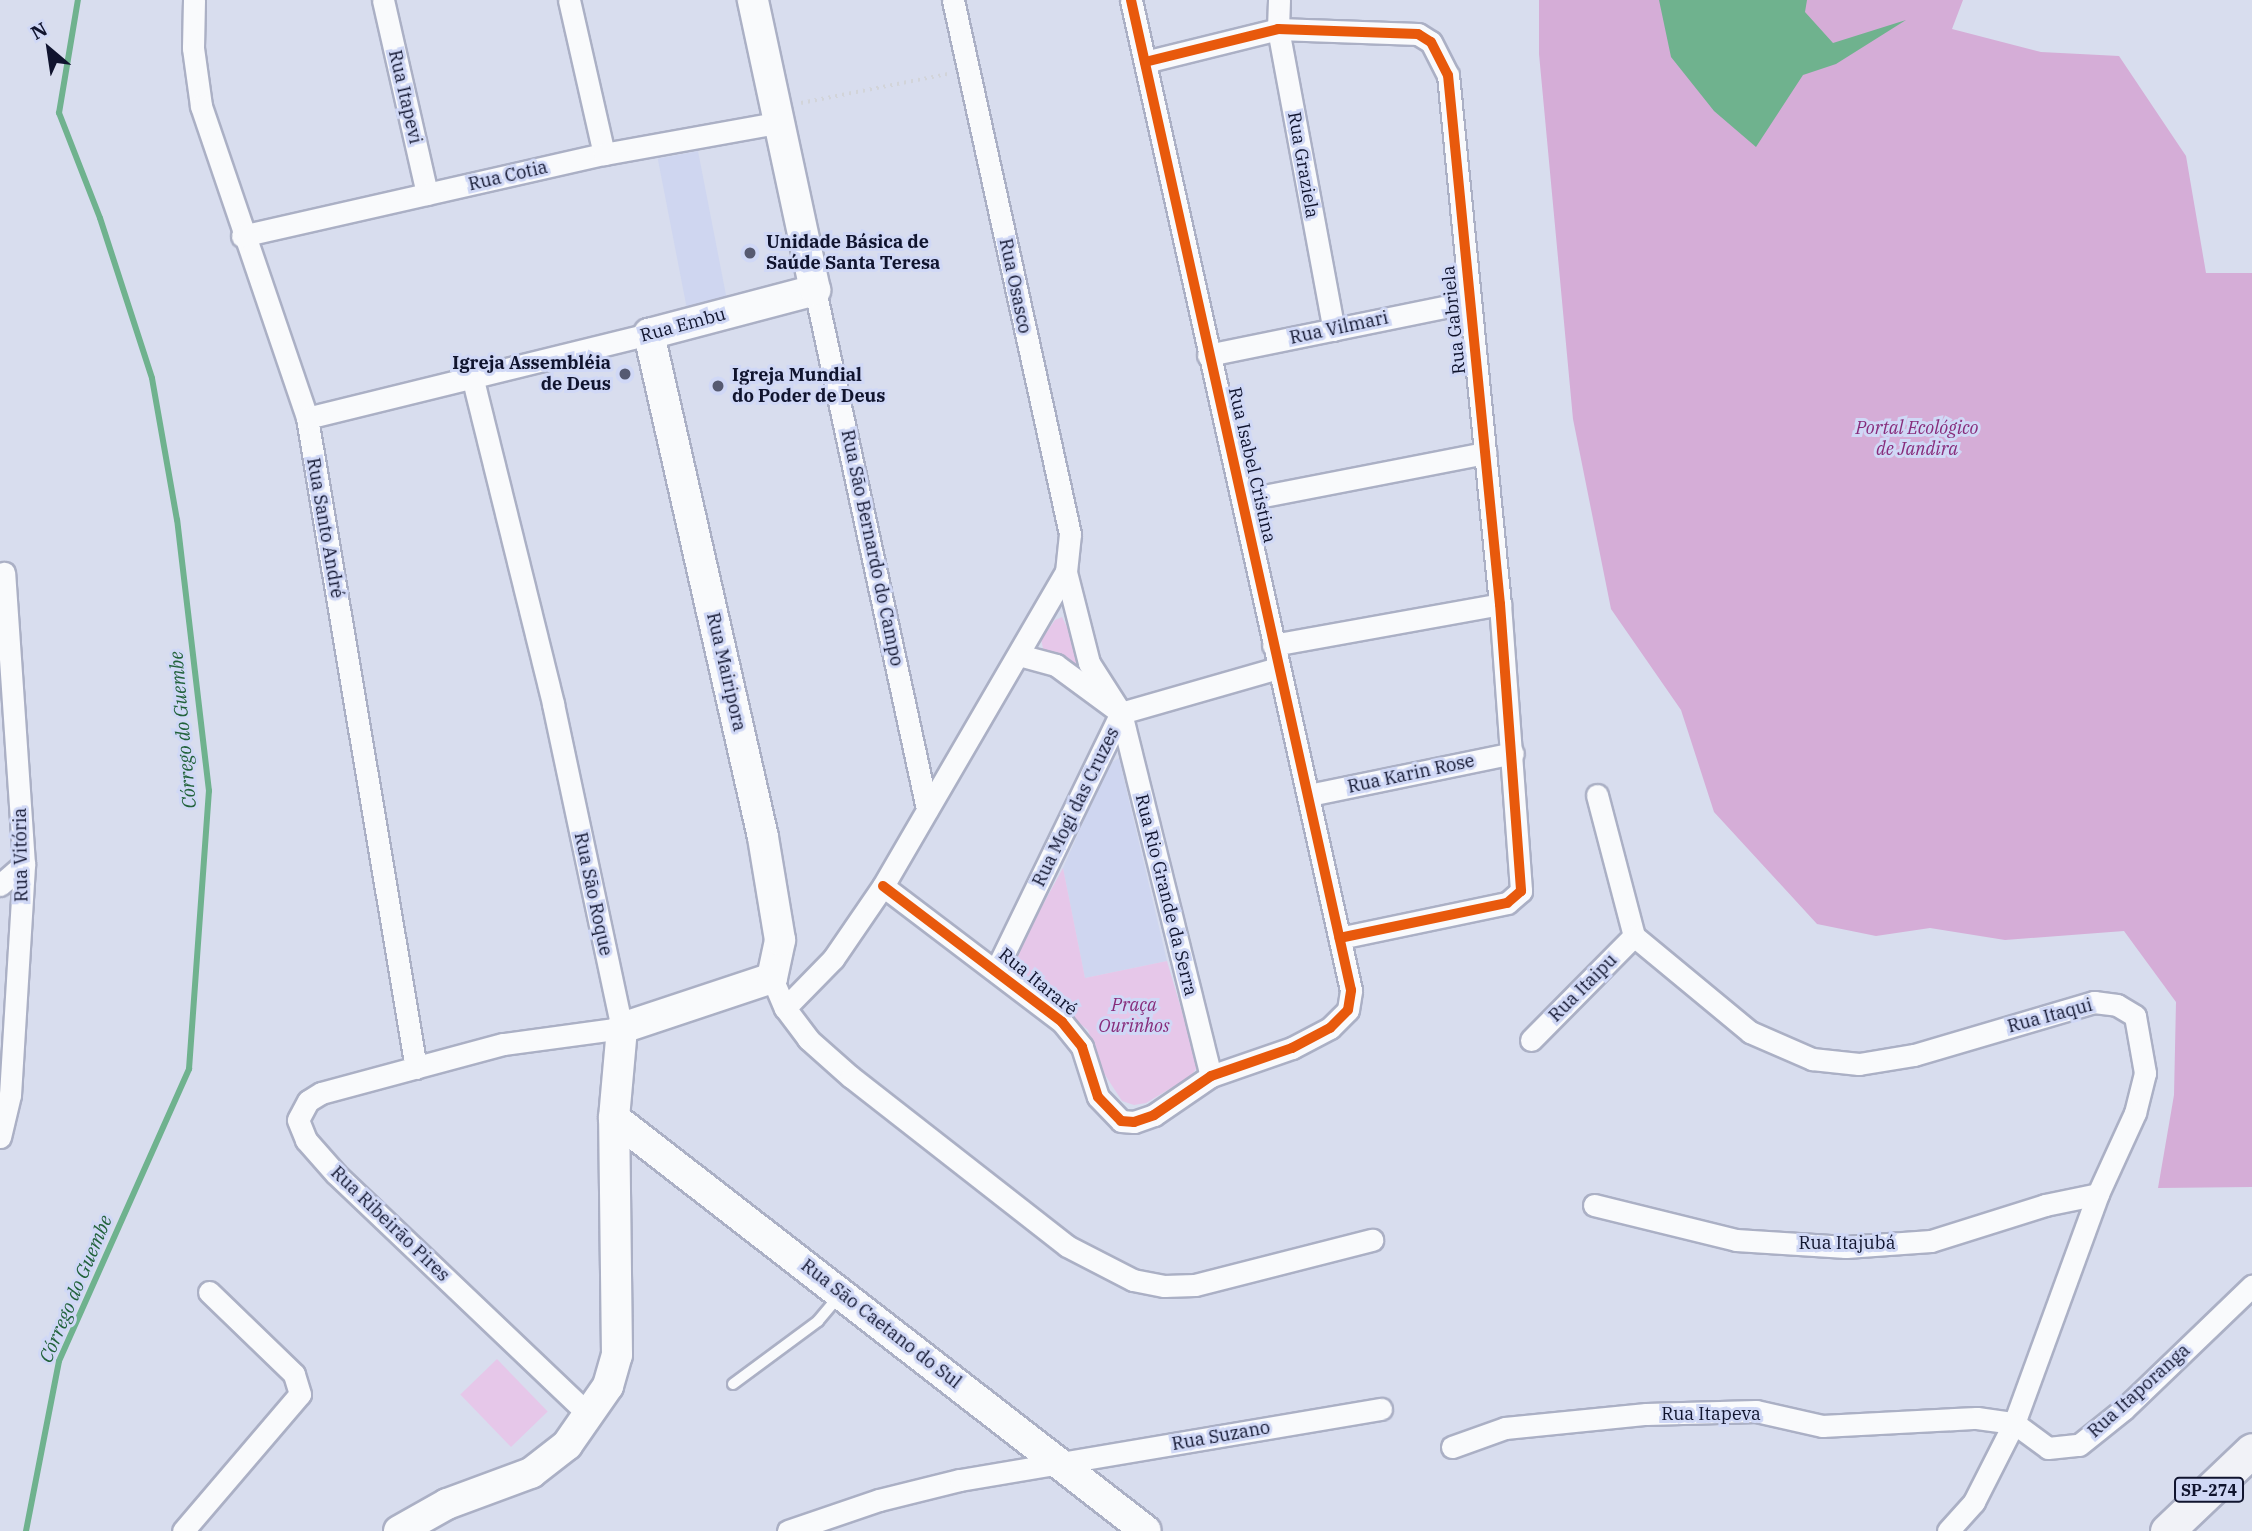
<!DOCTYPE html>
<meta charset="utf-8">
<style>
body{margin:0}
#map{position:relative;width:2252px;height:1531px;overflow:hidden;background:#d8ddee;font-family:"IBM Plex Serif",serif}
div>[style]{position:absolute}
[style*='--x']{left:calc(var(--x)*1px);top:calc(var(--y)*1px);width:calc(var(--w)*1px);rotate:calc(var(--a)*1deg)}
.built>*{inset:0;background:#cfd6f0;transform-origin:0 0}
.green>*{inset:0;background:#e6c7e9;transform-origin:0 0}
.forest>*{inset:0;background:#d5add7}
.water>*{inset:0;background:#6fb28e}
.stream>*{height:6px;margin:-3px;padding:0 3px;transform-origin:3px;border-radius:3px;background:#6fb28e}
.path>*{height:3.5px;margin-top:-1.75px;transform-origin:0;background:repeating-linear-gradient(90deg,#d2d4d9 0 2px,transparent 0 7px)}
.roads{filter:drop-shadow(2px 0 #abb0c5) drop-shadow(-2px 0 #abb0c5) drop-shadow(0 2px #abb0c5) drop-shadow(0 -2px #abb0c5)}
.lane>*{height:10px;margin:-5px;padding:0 5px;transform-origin:5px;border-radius:5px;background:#f9fafc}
.street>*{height:21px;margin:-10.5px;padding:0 10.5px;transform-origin:10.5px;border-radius:10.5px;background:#f9fafc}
.secondary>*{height:30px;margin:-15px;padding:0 15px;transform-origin:15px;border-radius:15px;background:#f9fafc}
.primary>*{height:33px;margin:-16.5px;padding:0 16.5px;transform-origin:16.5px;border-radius:16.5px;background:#f1f2f7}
.cycleway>*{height:10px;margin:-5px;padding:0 5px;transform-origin:5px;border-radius:5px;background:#e8590c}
.dots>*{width:19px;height:19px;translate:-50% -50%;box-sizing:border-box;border:4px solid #d0d8f6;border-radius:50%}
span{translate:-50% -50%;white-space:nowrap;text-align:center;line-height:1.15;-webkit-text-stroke:6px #d0d8f6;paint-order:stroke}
.shield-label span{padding:2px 5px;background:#d0d8f6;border:2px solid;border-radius:5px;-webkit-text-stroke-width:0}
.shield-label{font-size:16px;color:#10142e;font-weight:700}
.street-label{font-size:18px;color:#10142e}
.poi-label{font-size:18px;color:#10142e;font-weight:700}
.left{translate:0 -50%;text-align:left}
.right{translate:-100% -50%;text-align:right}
.park-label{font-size:18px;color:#872c7b;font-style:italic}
.water-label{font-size:19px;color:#21623b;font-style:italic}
.north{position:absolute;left:14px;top:14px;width:70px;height:70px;-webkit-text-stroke:5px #d0d8f6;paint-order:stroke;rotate:331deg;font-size:19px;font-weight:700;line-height:28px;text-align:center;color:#10142e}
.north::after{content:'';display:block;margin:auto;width:24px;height:32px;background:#10142e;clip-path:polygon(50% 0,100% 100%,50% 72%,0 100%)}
</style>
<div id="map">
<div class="built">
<div style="left:698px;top:151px;width:153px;height:41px;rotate:79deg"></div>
<div style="clip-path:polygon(1119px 758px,1167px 961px,1085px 978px,1063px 868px,1109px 764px)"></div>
</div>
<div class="green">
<div style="clip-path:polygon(1062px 617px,1088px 669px,1083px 673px,1044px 652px,1041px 640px,1055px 620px)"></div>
<div style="clip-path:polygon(1063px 868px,1085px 978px,1167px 961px,1198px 1066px,1191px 1076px,1146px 1103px,1134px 1105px,1122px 1101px,1098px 1064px,1088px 1030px,1012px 970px,1012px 961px)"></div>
<div style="left:497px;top:1359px;width:73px;height:51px;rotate:46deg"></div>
</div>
<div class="forest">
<div style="clip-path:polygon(1539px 0,1963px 0,1952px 29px,2041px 52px,2119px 56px,2186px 156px,2206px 273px,2252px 273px,2252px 1187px,2158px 1188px,2174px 1095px,2176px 1002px,2124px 931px,2005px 940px,1930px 928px,1876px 936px,1817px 924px,1714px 812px,1681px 710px,1611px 609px,1573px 419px,1539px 54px)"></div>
</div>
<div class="water">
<div style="clip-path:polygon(1659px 0,1807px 0,1805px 12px,1833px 43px,1906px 20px,1836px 64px,1803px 75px,1756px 147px,1714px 111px,1671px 57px)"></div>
</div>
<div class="stream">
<div style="--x:26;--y:1531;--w:173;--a:-79"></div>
<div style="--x:59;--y:1361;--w:320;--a:-66"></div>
<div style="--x:189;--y:1069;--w:279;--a:-85.9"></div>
<div style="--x:209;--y:791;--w:273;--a:-96.7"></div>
<div style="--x:177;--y:520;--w:144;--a:-100"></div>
<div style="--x:152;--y:378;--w:168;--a:-108"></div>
<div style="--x:100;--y:218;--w:113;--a:-111.3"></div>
<div style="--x:59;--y:113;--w:115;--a:-80.5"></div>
</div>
<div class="path">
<div style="--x:801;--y:103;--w:150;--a:-11.2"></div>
</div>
<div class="roads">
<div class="lane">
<div style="--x:733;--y:1384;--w:106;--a:-36.5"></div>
<div style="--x:818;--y:1321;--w:34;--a:-50"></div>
</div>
<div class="street">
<div style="--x:194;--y:0;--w:48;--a:91.2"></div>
<div style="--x:193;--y:48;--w:59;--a:82.1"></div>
<div style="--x:201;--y:106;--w:330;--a:71.2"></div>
<div style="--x:307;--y:418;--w:659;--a:80.48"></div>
<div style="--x:383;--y:0;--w:199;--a:77.2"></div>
<div style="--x:569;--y:0;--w:158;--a:77.2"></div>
<div style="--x:1279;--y:0;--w:29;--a:92"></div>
<div style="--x:1278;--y:29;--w:306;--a:79.5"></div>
<div style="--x:1145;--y:62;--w:137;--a:-13.9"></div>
<div style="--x:1278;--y:29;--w:140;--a:2"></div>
<div style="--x:1418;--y:34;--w:15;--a:32"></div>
<div style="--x:1431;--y:42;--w:37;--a:63"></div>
<div style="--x:1448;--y:75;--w:532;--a:84.39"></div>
<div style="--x:1500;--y:604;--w:288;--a:85.8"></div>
<div style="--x:1521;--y:891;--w:18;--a:139"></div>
<div style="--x:1507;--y:903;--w:171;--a:168.2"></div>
<div style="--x:242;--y:236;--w:371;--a:-12.8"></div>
<div style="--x:604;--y:154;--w:175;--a:-10.2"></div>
<div style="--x:815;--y:290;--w:531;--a:77.82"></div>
<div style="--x:1208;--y:355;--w:266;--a:-11.5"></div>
<div style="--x:472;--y:376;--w:338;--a:76.1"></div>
<div style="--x:553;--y:704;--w:331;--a:78"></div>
<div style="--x:622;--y:1028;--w:120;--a:172.3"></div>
<div style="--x:503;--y:1044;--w:188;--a:164.9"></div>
<div style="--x:321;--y:1093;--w:15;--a:148"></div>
<div style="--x:308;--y:1101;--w:21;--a:118"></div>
<div style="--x:298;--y:1120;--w:22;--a:68"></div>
<div style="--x:306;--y:1140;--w:45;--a:48.6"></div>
<div style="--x:336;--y:1174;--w:349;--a:43.6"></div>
<div style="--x:307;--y:418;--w:352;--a:-13.8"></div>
<div style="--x:1243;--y:500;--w:247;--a:-11"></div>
<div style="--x:1066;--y:572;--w:94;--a:75.8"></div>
<div style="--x:1089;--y:663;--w:59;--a:57.4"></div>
<div style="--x:1121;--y:713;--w:374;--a:76.1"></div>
<div style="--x:1273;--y:645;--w:231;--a:-10.2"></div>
<div style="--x:1121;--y:713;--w:163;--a:-16"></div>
<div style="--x:1309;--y:795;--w:208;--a:-11.6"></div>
<div style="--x:1597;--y:795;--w:146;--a:75.3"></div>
<div style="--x:1634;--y:936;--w:151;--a:39.6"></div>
<div style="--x:1750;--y:1032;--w:68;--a:23.5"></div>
<div style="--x:1812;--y:1059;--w:47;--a:6.1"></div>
<div style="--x:1859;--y:1064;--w:56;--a:-9.3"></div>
<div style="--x:1914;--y:1055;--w:188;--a:-16.4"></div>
<div style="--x:2094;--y:1002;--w:23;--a:7"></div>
<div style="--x:2117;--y:1005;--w:21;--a:31"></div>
<div style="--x:2135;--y:1016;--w:58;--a:80"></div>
<div style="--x:2145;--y:1073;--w:41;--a:104"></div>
<div style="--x:2135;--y:1113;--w:89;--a:114.6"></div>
<div style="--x:2098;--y:1194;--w:244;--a:110.1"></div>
<div style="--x:2014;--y:1423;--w:89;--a:116.9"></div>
<div style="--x:1974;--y:1502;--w:39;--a:132"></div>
<div style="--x:0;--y:885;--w:32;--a:-41"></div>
<div style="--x:883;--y:886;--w:225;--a:37.2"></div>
<div style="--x:1062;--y:1022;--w:32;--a:51"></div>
<div style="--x:1082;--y:1047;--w:52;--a:72.3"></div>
<div style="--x:1098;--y:1097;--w:33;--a:46"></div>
<div style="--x:1121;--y:1121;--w:13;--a:4"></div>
<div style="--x:1134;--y:1122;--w:21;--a:-19"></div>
<div style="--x:1154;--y:1115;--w:69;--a:-34.4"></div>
<div style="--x:1211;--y:1076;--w:86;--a:-19.1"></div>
<div style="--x:1292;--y:1048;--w:43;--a:-27.8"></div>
<div style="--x:1330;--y:1028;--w:25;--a:-45"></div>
<div style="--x:1348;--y:1010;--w:20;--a:-81"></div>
<div style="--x:1351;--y:990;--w:1014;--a:-102.53"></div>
<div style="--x:996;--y:970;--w:286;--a:-64.1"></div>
<div style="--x:1121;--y:713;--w:81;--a:-143.6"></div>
<div style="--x:1056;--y:665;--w:38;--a:-165"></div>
<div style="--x:772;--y:978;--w:33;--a:67"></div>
<div style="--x:785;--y:1008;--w:39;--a:53"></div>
<div style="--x:808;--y:1039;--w:57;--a:41.5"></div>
<div style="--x:851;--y:1077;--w:274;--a:38"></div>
<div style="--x:1067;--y:1246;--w:74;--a:27.3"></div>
<div style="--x:1133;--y:1280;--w:32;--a:11"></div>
<div style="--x:1164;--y:1286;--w:31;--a:-2"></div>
<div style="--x:1195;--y:1285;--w:183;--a:-14.3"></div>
<div style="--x:785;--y:1008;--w:69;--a:-45.6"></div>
<div style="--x:833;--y:959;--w:88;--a:-55.6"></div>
<div style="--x:883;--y:886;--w:363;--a:-59.8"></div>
<div style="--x:1066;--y:572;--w:38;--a:-84"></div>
<div style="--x:1070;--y:534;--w:547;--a:-102.36"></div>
<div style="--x:1531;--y:1040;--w:146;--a:-45.3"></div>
<div style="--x:0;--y:1137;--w:43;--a:-76.6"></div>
<div style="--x:10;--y:1095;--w:231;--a:-86.5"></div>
<div style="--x:24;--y:864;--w:292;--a:-93.9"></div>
<div style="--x:1594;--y:1205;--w:146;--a:13.8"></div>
<div style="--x:1736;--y:1240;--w:110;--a:3.6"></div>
<div style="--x:1846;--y:1247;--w:85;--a:-4"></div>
<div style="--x:1931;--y:1241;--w:120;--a:-17.5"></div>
<div style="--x:2045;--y:1205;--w:54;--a:-11.7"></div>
<div style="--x:1452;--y:1447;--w:56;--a:-19.7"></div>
<div style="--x:1505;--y:1428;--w:142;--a:-5.7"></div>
<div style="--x:1646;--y:1414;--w:110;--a:-1.6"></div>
<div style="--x:1756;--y:1411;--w:68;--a:12.8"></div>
<div style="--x:1822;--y:1426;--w:155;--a:-3"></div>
<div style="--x:1977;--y:1418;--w:37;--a:8"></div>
<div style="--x:2014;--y:1423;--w:42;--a:36.3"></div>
<div style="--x:2048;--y:1448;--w:31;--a:-6"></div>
<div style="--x:2079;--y:1445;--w:58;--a:-38.7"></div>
<div style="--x:2124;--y:1409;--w:178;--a:-43.9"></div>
<div style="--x:183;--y:1531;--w:180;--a:-49.5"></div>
<div style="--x:300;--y:1394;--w:21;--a:-107"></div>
<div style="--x:294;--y:1374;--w:118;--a:-136"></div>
<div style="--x:788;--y:1531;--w:96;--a:-18.8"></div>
<div style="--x:879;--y:1500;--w:83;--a:-13.9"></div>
<div style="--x:960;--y:1480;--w:427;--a:-9.6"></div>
</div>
<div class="secondary">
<div style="--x:614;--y:1118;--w:673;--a:37.82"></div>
<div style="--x:399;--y:1531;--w:55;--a:-29.4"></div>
<div style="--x:447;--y:1504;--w:90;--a:-20.3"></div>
<div style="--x:531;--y:1473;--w:46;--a:-37.9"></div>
<div style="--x:567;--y:1445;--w:72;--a:-55.2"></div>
<div style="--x:608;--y:1386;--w:32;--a:-74"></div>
<div style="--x:617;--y:1355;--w:237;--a:-90.7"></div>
<div style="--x:614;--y:1118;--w:90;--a:-84.9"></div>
<div style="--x:622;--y:1028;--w:158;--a:-18.4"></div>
<div style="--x:772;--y:978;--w:39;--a:-78"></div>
<div style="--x:780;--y:940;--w:104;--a:-99.4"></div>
<div style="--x:763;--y:837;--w:516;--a:-102.77"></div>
<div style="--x:649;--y:334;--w:172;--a:-14.8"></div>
<div style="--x:815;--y:290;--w:297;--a:-102.1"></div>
</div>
<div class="primary">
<div style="--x:2167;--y:1531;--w:117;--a:-43.6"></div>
</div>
</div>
<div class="cycleway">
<div style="--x:1145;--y:62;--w:137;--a:-13.9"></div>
<div style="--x:1278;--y:29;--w:140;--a:2"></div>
<div style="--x:1418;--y:34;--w:15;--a:32"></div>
<div style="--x:1431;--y:42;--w:37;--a:63"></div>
<div style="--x:1448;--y:75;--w:532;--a:84.39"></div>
<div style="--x:1500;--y:604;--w:288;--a:85.8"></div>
<div style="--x:1521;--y:891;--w:18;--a:139"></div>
<div style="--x:1507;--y:903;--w:171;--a:168.2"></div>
<div style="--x:883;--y:886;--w:225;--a:37.2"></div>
<div style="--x:1062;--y:1022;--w:32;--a:51"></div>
<div style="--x:1082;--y:1047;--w:52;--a:72.3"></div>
<div style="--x:1098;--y:1097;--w:33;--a:46"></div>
<div style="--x:1121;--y:1121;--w:13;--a:4"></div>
<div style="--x:1134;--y:1122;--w:21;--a:-19"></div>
<div style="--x:1154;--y:1115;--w:69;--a:-34.4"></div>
<div style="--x:1211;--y:1076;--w:86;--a:-19.1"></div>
<div style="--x:1292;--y:1048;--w:43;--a:-27.8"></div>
<div style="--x:1330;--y:1028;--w:25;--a:-45"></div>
<div style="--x:1348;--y:1010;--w:20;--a:-81"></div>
<div style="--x:1351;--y:990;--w:1014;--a:-102.53"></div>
</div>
<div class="dots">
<div style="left:750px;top:253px;background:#565a71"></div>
<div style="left:625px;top:374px;background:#565a71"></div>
<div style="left:718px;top:386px;background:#565a71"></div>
</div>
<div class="shield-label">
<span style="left:2209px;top:1490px">SP-274</span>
</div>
<div class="street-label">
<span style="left:405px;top:97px;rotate:77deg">Rua Itapevi</span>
<span style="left:1303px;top:165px;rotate:80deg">Rua Graziela</span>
<span style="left:508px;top:176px;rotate:-13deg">Rua Cotia</span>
<span style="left:1015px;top:286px;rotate:78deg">Rua Osasco</span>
<span style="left:1454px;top:320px;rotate:-96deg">Rua Gabriela</span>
<span style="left:683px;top:325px;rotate:-15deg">Rua Embu</span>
<span style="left:1339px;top:328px;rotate:-12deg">Rua Vilmari</span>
<span style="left:1252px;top:465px;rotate:77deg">Rua Isabel Cristina</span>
<span style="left:325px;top:528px;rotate:80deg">Rua Santo André</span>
<span style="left:872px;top:548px;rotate:78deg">Rua São Bernardo do Campo</span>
<span style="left:726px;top:672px;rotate:77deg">Rua Mairipora</span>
<span style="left:1411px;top:774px;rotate:-12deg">Rua Karin Rose</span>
<span style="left:1076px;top:807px;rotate:-64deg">Rua Mogi das Cruzes</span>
<span style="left:21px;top:855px;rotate:-91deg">Rua Vitória</span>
<span style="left:593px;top:894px;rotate:78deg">Rua São Roque</span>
<span style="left:1166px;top:895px;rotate:76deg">Rua Rio Grande da Serra</span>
<span style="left:1038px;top:982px;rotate:39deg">Rua Itararé</span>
<span style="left:1583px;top:988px;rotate:-45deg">Rua Itaipu</span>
<span style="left:2050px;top:1016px;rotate:-15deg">Rua Itaqui</span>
<span style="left:390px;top:1224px;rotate:44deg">Rua Ribeirão Pires</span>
<span style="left:1847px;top:1243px">Rua Itajubá</span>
<span style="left:881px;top:1324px;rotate:38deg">Rua São Caetano do Sul</span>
<span style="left:2139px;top:1391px;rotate:-42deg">Rua Itaporanga</span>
<span style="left:1711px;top:1414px">Rua Itapeva</span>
<span style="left:1221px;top:1436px;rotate:-10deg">Rua Suzano</span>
</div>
<div class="poi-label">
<span class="left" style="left:766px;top:253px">Unidade Básica de<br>Saúde Santa Teresa</span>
<span class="right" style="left:611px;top:374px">Igreja Assembléia<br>de Deus</span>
<span class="left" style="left:732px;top:386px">Igreja Mundial<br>do Poder de Deus</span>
</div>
<div class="park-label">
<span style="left:1917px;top:439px">Portal Ecológico<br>de Jandira</span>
<span style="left:1134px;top:1016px">Praça<br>Ourinhos</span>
</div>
<div class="water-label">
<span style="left:183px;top:730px;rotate:-95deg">Córrego do Guembe</span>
<span style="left:76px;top:1289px;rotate:-67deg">Córrego do Guembe</span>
</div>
<div class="north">N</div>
</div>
